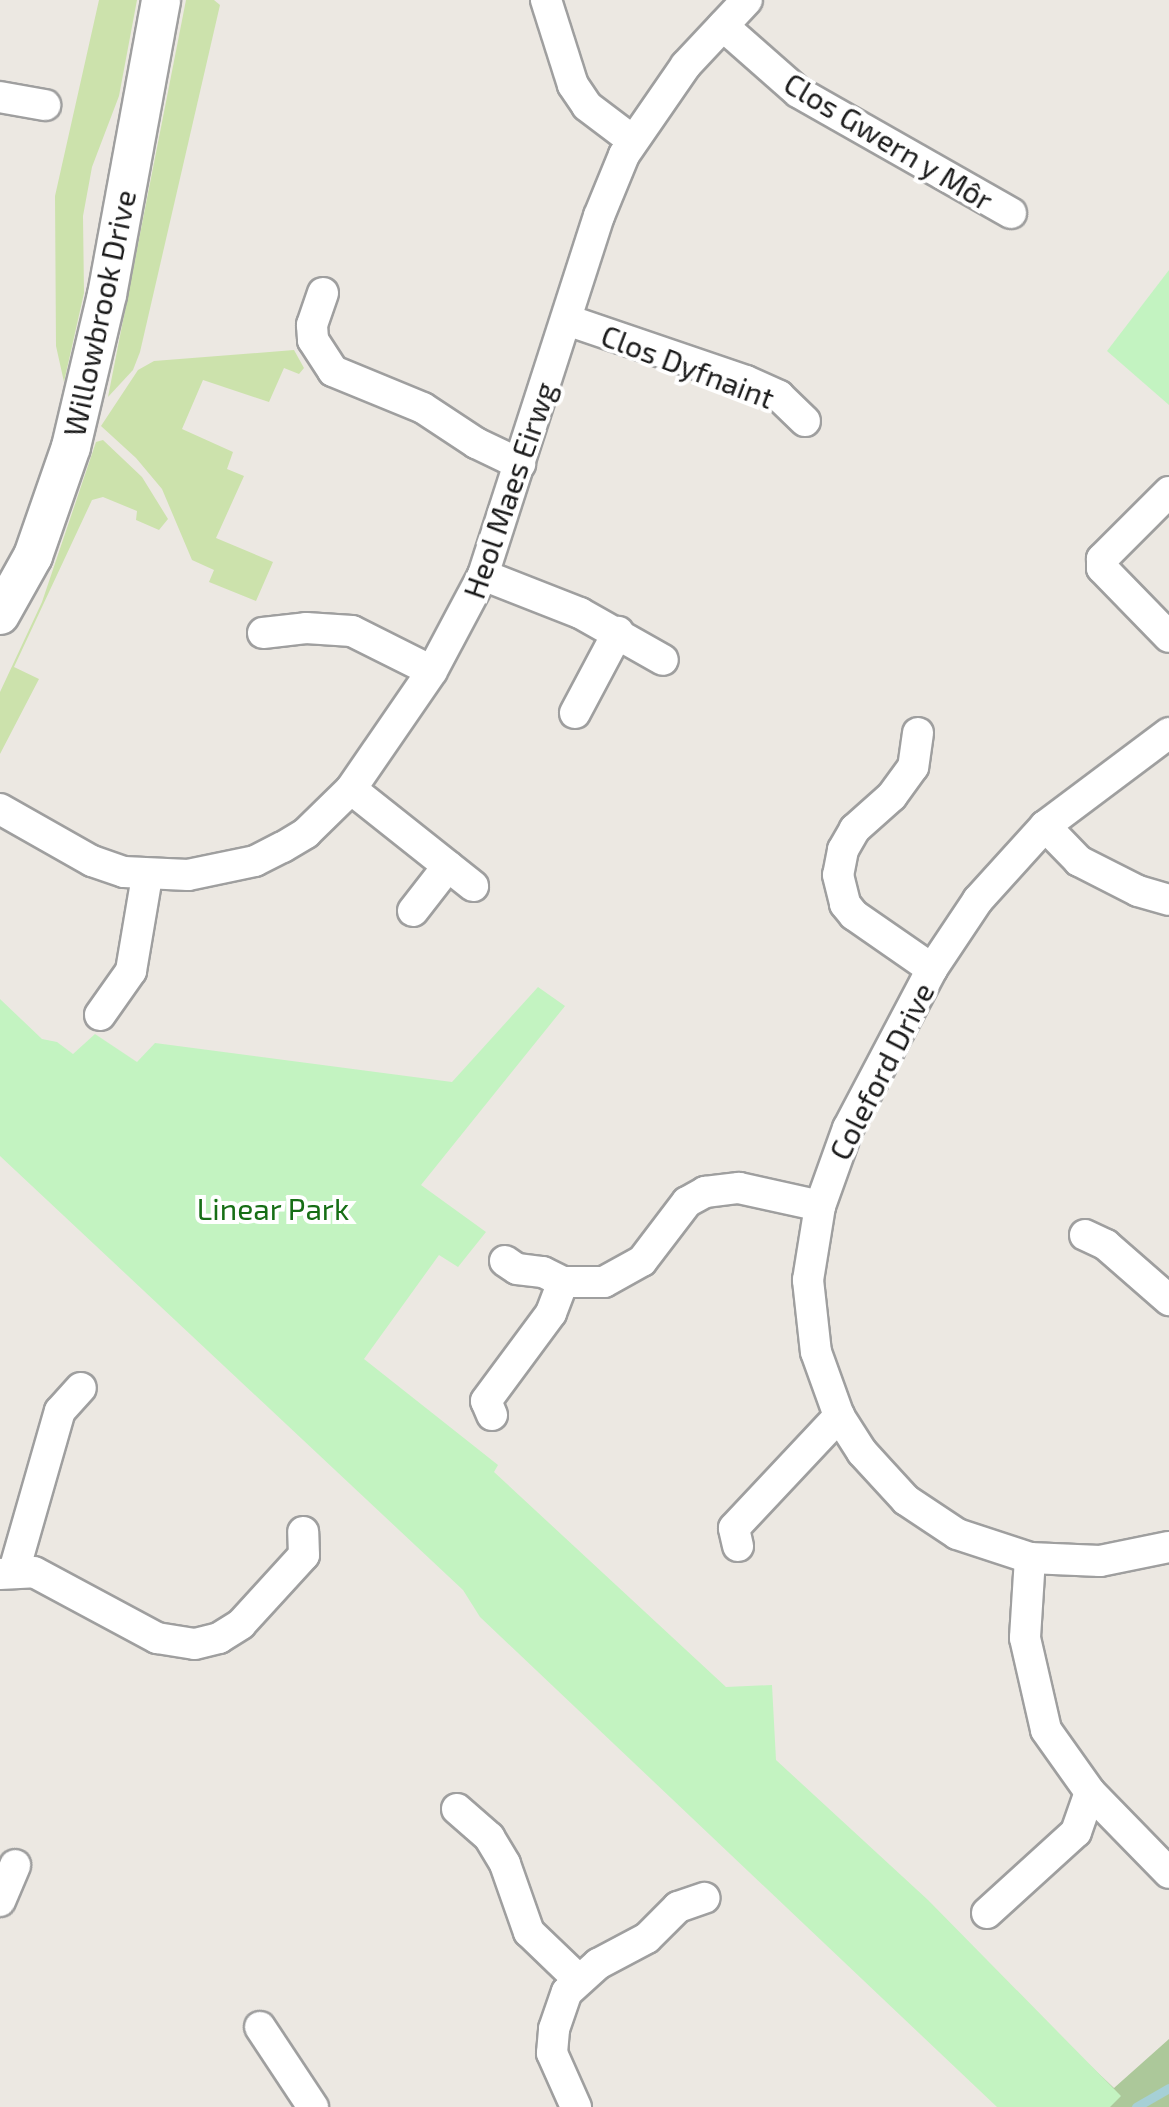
<!DOCTYPE html>
<meta charset="utf-8">
<style>
body{margin:0}
#map{position:relative;width:1169px;height:2107px;overflow:hidden;background:#ece8e2;font-family:"Exo 2",sans-serif}
div>[style]{position:absolute}
[style*='--x']{left:calc(var(--x)*1px);top:calc(var(--y)*1px);width:calc(var(--w)*1px);rotate:calc(var(--a)*1deg)}
.grass>*{inset:0;background:#cce2ac}
.forest>*{inset:0;background:#acc89a}
.park>*{inset:0;background:#c3f3c1}
.stream>*{height:9px;margin:-4.5px;padding:0 4.5px;transform-origin:4.5px;border-radius:4.5px;background:#a6d0d6}
.roads{filter:drop-shadow(2px 0 #9f9f9f) drop-shadow(-2px 0 #9f9f9f) drop-shadow(0 2px #9f9f9f) drop-shadow(0 -2px #9f9f9f)}
.minor>*{height:30px;margin:-15px;padding:0 15px;transform-origin:15px;border-radius:15px;background:#fff}
.tertiary>*{height:38px;margin:-19px;padding:0 19px;transform-origin:19px;border-radius:19px;background:#fff}
span{translate:-50% -50%;white-space:nowrap;text-align:center;line-height:1.15;-webkit-text-stroke:8px #fff;paint-order:stroke}
.street-label{font-size:30px;color:#1b1b1b}
.park-label{font-size:30px;color:#166e15}
</style>
<div id="map">
<div class="grass">
<div style="clip-path:polygon(99px 0,137px 0,119px 96px,92px 167px,83px 216px,84px 293px,64px 382px,56px 346px,55px 196px)"></div>
<div style="clip-path:polygon(186px 0,214px 0,220px 5px,140px 352px,133px 370px,108px 397px)"></div>
<div style="clip-path:polygon(294px 350px,304px 368px,299px 374px,284px 368px,269px 402px,203px 380px,182px 429px,233px 452px,227px 469px,244px 476px,216px 538px,273px 562px,256px 601px,209px 582px,214px 570px,192px 560px,162px 489px,136px 458px,101px 426px,138px 370px,154px 361px)"></div>
<div style="clip-path:polygon(103px 440px,142px 477px,168px 519px,159px 530px,136px 520px,137px 511px,103px 497px,92px 500px,14px 667px,39px 679px,0 754px,0 692px,42px 602px,96px 442px)"></div>
</div>
<div class="forest">
<div style="clip-path:polygon(1048px 2026px,1114px 2088px,1169px 2039px,1169px 2107px,1067px 2107px)"></div>
</div>
<div class="park">
<div style="clip-path:polygon(1169px 270px,1169px 405px,1107px 351px)"></div>
<div style="clip-path:polygon(538px 987px,565px 1006px,421px 1185px,486px 1232px,458px 1267px,439px 1255px,364px 1359px,498px 1465px,494px 1472px,726px 1687px,772px 1685px,776px 1760px,928px 1900px,1121px 2096px,1110px 2107px,997px 2107px,480px 1617px,463px 1590px,0 1156px,0 999px,42px 1039px,57px 1042px,73px 1054px,95px 1034px,137px 1062px,155px 1043px,452px 1082px)"></div>
</div>
<div class="stream">
<div style="--x:1136;--y:2107;--w:38;--a:-30"></div>
</div>
<div class="roads">
<div class="minor">
<div style="--x:546;--y:0;--w:89;--a:72.4"></div>
<div style="--x:573;--y:85;--w:25;--a:56"></div>
<div style="--x:587;--y:106;--w:56;--a:37.1"></div>
<div style="--x:723;--y:26;--w:100;--a:41.3"></div>
<div style="--x:798;--y:92;--w:245;--a:29.6"></div>
<div style="--x:0;--y:97;--w:46;--a:10.1"></div>
<div style="--x:323;--y:293;--w:34;--a:109"></div>
<div style="--x:312;--y:325;--w:15;--a:86"></div>
<div style="--x:313;--y:340;--w:37;--a:57"></div>
<div style="--x:333;--y:371;--w:97;--a:22.3"></div>
<div style="--x:423;--y:408;--w:64;--a:33.4"></div>
<div style="--x:476;--y:443;--w:49;--a:25.5"></div>
<div style="--x:567;--y:320;--w:189;--a:18.8"></div>
<div style="--x:746;--y:381;--w:36;--a:24"></div>
<div style="--x:779;--y:396;--w:36;--a:44"></div>
<div style="--x:1169;--y:492;--w:95;--a:135"></div>
<div style="--x:1102;--y:559;--w:9;--a:90"></div>
<div style="--x:1102;--y:568;--w:96;--a:45.8"></div>
<div style="--x:483;--y:575;--w:104;--a:21.4"></div>
<div style="--x:580;--y:613;--w:95;--a:29.5"></div>
<div style="--x:263;--y:633;--w:43;--a:-6.6"></div>
<div style="--x:306;--y:628;--w:46;--a:3.7"></div>
<div style="--x:352;--y:631;--w:89;--a:26.6"></div>
<div style="--x:575;--y:713;--w:92;--a:-62"></div>
<div style="--x:918;--y:733;--w:34;--a:98"></div>
<div style="--x:913;--y:767;--w:36;--a:126"></div>
<div style="--x:892;--y:796;--w:50;--a:138.3"></div>
<div style="--x:855;--y:829;--w:24;--a:120"></div>
<div style="--x:843;--y:850;--w:25;--a:101"></div>
<div style="--x:838;--y:875;--w:30;--a:76"></div>
<div style="--x:845;--y:904;--w:14;--a:51"></div>
<div style="--x:854;--y:915;--w:95;--a:34.7"></div>
<div style="--x:1169;--y:733;--w:155;--a:143.1"></div>
<div style="--x:1045;--y:826;--w:100;--a:132.2"></div>
<div style="--x:978;--y:900;--w:83;--a:123.7"></div>
<div style="--x:932;--y:969;--w:180;--a:117.8"></div>
<div style="--x:848;--y:1128;--w:83;--a:109.7"></div>
<div style="--x:820;--y:1206;--w:75;--a:99.2"></div>
<div style="--x:808;--y:1280;--w:72;--a:83.7"></div>
<div style="--x:816;--y:1352;--w:68;--a:70.2"></div>
<div style="--x:839;--y:1416;--w:43;--a:57.4"></div>
<div style="--x:862;--y:1452;--w:65;--a:47.5"></div>
<div style="--x:906;--y:1500;--w:61;--a:33.7"></div>
<div style="--x:957;--y:1534;--w:77;--a:18.2"></div>
<div style="--x:1030;--y:1558;--w:70;--a:2.5"></div>
<div style="--x:1100;--y:1561;--w:70;--a:-11.5"></div>
<div style="--x:351;--y:789;--w:156;--a:38.5"></div>
<div style="--x:0;--y:809;--w:106;--a:29.5"></div>
<div style="--x:92;--y:861;--w:34;--a:19"></div>
<div style="--x:124;--y:872;--w:64;--a:2.7"></div>
<div style="--x:188;--y:875;--w:68;--a:-11.8"></div>
<div style="--x:255;--y:861;--w:31;--a:-27"></div>
<div style="--x:283;--y:847;--w:27;--a:-31"></div>
<div style="--x:306;--y:833;--w:63;--a:-44.4"></div>
<div style="--x:351;--y:789;--w:143;--a:-55.5"></div>
<div style="--x:432;--y:671;--w:109;--a:-62"></div>
<div style="--x:483;--y:575;--w:377;--a:-72.1"></div>
<div style="--x:599;--y:216;--w:66;--a:-67.7"></div>
<div style="--x:624;--y:155;--w:109;--a:-55.4"></div>
<div style="--x:686;--y:65;--w:89;--a:-46.8"></div>
<div style="--x:1045;--y:826;--w:49;--a:45.8"></div>
<div style="--x:1079;--y:861;--w:66;--a:27"></div>
<div style="--x:1138;--y:891;--w:32;--a:16"></div>
<div style="--x:413;--y:911;--w:57;--a:-52.1"></div>
<div style="--x:100;--y:1015;--w:54;--a:-54.8"></div>
<div style="--x:131;--y:971;--w:96;--a:-80.4"></div>
<div style="--x:1085;--y:1235;--w:23;--a:25"></div>
<div style="--x:1106;--y:1245;--w:84;--a:41.1"></div>
<div style="--x:505;--y:1261;--w:14;--a:34"></div>
<div style="--x:517;--y:1269;--w:26;--a:7"></div>
<div style="--x:543;--y:1272;--w:22;--a:27"></div>
<div style="--x:563;--y:1282;--w:41;--a:0"></div>
<div style="--x:604;--y:1282;--w:43;--a:-28.9"></div>
<div style="--x:642;--y:1261;--w:74;--a:-52.7"></div>
<div style="--x:687;--y:1202;--w:21;--a:-29"></div>
<div style="--x:705;--y:1192;--w:34;--a:-7"></div>
<div style="--x:739;--y:1188;--w:83;--a:12.5"></div>
<div style="--x:492;--y:1415;--w:15;--a:-113"></div>
<div style="--x:486;--y:1401;--w:109;--a:-53.5"></div>
<div style="--x:551;--y:1313;--w:33;--a:-69"></div>
<div style="--x:738;--y:1546;--w:18;--a:-103"></div>
<div style="--x:734;--y:1528;--w:154;--a:-46.8"></div>
<div style="--x:1030;--y:1558;--w:80;--a:93.6"></div>
<div style="--x:1025;--y:1638;--w:94;--a:77.1"></div>
<div style="--x:1046;--y:1730;--w:76;--a:54.6"></div>
<div style="--x:1090;--y:1792;--w:113;--a:45.7"></div>
<div style="--x:14;--y:1571;--w:166;--a:-74"></div>
<div style="--x:60;--y:1411;--w:31;--a:-48"></div>
<div style="--x:0;--y:1574;--w:34;--a:-3"></div>
<div style="--x:34;--y:1572;--w:140;--a:28.2"></div>
<div style="--x:157;--y:1638;--w:38;--a:9"></div>
<div style="--x:195;--y:1644;--w:25;--a:-14"></div>
<div style="--x:219;--y:1638;--w:26;--a:-32"></div>
<div style="--x:241;--y:1624;--w:93;--a:-47.6"></div>
<div style="--x:304;--y:1555;--w:23;--a:-92"></div>
<div style="--x:457;--y:1809;--w:43;--a:41.2"></div>
<div style="--x:489;--y:1837;--w:31;--a:59"></div>
<div style="--x:505;--y:1864;--w:72;--a:70.6"></div>
<div style="--x:529;--y:1932;--w:68;--a:43.8"></div>
<div style="--x:0;--y:1901;--w:39;--a:-67"></div>
<div style="--x:987;--y:1913;--w:120;--a:-42.3"></div>
<div style="--x:1076;--y:1832;--w:42;--a:-70.7"></div>
<div style="--x:260;--y:2027;--w:96;--a:56.5"></div>
<div style="--x:576;--y:2107;--w:59;--a:-114"></div>
<div style="--x:552;--y:2053;--w:24;--a:-85"></div>
<div style="--x:554;--y:2029;--w:39;--a:-71"></div>
<div style="--x:567;--y:1992;--w:42;--a:-42.1"></div>
<div style="--x:598;--y:1964;--w:55;--a:-28"></div>
<div style="--x:647;--y:1938;--w:44;--a:-45"></div>
<div style="--x:678;--y:1907;--w:28;--a:-19"></div>
</div>
<div class="tertiary">
<div style="--x:0;--y:615;--w:68;--a:-60.8"></div>
<div style="--x:33;--y:556;--w:115;--a:-70.8"></div>
<div style="--x:71;--y:447;--w:156;--a:-76.7"></div>
<div style="--x:107;--y:295;--w:300;--a:-79.6"></div>
</div>
</div>
<div class="street-label">
<span style="left:889px;top:141px;rotate:31deg">Clos Gwern y Môr</span>
<span style="left:99px;top:313px;rotate:-78deg">Willowbrook Drive</span>
<span style="left:688px;top:366px;rotate:21deg">Clos Dyfnaint</span>
<span style="left:509px;top:490px;rotate:-71deg">Heol Maes Eirwg</span>
<span style="left:881px;top:1071px;rotate:-63deg">Coleford Drive</span>
</div>
<div class="park-label">
<span style="left:273px;top:1208px">Linear Park</span>
</div>
</div>
